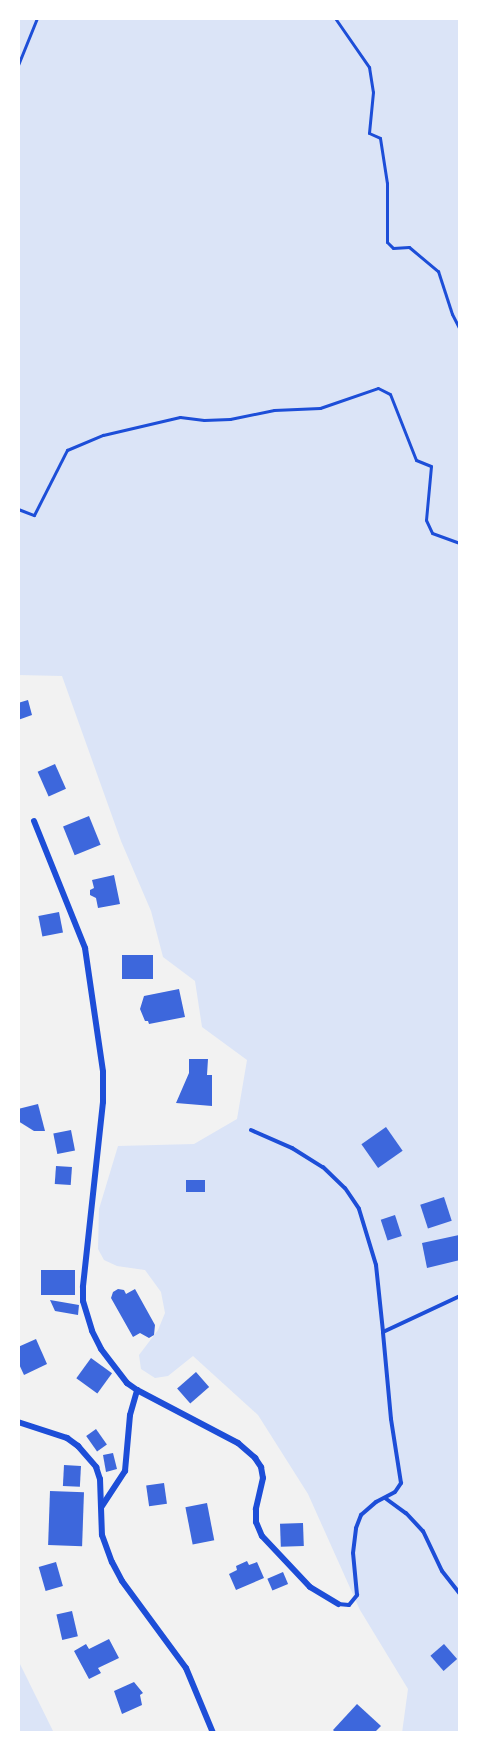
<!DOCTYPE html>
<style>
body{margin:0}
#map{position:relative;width:478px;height:1751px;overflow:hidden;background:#f2f2f2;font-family:"Work Sans",sans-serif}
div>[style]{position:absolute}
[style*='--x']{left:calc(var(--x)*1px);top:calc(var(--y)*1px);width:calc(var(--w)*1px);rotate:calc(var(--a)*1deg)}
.green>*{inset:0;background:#dbe4f7}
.building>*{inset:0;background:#3d67dc;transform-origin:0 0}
.path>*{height:3px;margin:-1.5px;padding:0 1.5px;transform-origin:1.5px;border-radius:1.5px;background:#1d4ed8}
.service>*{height:4px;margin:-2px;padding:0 2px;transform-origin:2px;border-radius:2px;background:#1d4ed8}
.minor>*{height:6px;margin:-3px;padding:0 3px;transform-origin:3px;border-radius:3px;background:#1d4ed8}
span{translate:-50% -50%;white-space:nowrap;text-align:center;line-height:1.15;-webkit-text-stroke:4.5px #fff;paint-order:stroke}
.frame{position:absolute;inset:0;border:20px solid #fff;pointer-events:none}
</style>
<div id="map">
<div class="green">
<div style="clip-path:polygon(18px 18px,460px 18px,460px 1733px,402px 1733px,408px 1689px,360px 1610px,308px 1494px,258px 1415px,193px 1356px,168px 1376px,155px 1378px,141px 1369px,139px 1355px,158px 1330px,165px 1313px,161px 1292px,145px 1270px,117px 1266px,104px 1260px,98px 1249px,99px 1209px,118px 1146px,194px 1144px,237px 1119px,247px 1060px,202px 1027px,195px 981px,163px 957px,151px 911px,121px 841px,62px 676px,18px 675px)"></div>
<div style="clip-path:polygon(18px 1660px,54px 1733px,18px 1733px)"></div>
</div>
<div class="building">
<div style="clip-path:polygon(28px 700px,32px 715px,18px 720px,18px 703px)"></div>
<div style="left:55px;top:764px;width:27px;height:19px;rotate:66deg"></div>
<div style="left:89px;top:816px;width:31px;height:28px;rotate:68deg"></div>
<div style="clip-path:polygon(114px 875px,120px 904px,98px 908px,96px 898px,90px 895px,90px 890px,94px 888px,92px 880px)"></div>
<div style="left:59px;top:912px;width:21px;height:21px;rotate:79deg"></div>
<div style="left:122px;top:955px;width:31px;height:24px"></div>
<div style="clip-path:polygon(179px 989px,185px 1017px,149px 1024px,148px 1021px,145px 1021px,140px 1009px,144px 996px)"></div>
<div style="clip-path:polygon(189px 1059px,208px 1059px,207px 1075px,212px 1075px,212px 1106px,176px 1103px,189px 1073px)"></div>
<div style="clip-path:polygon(38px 1104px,45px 1131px,34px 1131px,18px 1121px,18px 1109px)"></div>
<div style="left:386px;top:1127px;width:29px;height:30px;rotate:55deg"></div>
<div style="left:71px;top:1130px;width:21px;height:18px;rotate:79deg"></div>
<div style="left:56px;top:1166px;width:16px;height:18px;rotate:4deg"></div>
<div style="left:186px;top:1180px;width:19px;height:12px"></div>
<div style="left:444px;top:1197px;width:25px;height:25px;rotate:72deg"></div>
<div style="left:395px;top:1215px;width:22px;height:15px;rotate:72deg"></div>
<div style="clip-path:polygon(459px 1235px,460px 1260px,427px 1268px,422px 1243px)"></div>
<div style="left:41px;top:1270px;width:34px;height:25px"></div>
<div style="clip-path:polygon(118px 1289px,124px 1290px,126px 1294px,135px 1289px,155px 1325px,154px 1335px,149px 1338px,140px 1333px,133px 1337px,111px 1298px,113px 1292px)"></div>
<div style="clip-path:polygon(50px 1300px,79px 1305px,78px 1315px,55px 1311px)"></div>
<div style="clip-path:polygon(36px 1339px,47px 1364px,24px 1375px,18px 1362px,18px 1347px)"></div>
<div style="left:91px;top:1358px;width:26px;height:25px;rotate:36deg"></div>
<div style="left:196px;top:1372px;width:20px;height:25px;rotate:49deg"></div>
<div style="left:96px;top:1429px;width:19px;height:12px;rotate:55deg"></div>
<div style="clip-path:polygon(113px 1453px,117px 1469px,106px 1472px,103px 1455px)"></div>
<div style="left:64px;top:1465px;width:17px;height:21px;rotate:3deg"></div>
<div style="left:164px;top:1483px;width:21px;height:18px;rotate:82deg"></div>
<div style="left:50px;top:1491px;width:34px;height:54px;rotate:2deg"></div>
<div style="left:207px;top:1503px;width:38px;height:22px;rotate:79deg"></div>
<div style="left:303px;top:1523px;width:23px;height:23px;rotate:88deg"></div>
<div style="clip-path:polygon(247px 1561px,249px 1565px,257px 1562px,264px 1578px,236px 1590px,229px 1574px,237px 1570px,236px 1566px)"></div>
<div style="left:56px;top:1562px;width:25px;height:18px;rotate:74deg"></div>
<div style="left:283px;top:1572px;width:13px;height:17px;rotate:67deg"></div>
<div style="left:72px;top:1611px;width:26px;height:16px;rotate:77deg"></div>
<div style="clip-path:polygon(109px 1639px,119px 1658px,98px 1668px,101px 1673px,89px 1679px,74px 1651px,86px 1644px,89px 1649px)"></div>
<div style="left:444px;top:1644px;width:20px;height:18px;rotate:49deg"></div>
<div style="clip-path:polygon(134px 1682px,143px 1693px,140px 1695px,142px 1705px,122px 1714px,114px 1691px)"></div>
<div style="clip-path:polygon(357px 1704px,381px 1726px,374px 1733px,336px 1733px,333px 1730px)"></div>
</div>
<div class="path">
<div style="--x:335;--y:18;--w:60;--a:55.2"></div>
<div style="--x:369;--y:67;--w:25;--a:81"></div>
<div style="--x:373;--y:92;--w:41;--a:95.6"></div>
<div style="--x:369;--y:133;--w:12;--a:24"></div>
<div style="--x:380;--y:138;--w:46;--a:81.2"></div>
<div style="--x:387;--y:183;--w:59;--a:90"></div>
<div style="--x:387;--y:242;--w:8;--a:45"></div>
<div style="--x:393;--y:248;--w:16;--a:-4"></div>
<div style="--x:409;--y:247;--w:38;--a:40"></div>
<div style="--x:438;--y:271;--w:45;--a:72"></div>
<div style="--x:452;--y:314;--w:18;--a:63"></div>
<div style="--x:18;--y:65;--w:51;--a:-68"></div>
<div style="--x:18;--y:509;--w:17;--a:21"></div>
<div style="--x:34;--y:515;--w:73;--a:-63.1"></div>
<div style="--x:67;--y:450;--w:39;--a:-23"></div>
<div style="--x:103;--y:435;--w:79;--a:-13.2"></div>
<div style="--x:180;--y:417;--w:24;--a:7"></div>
<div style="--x:204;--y:420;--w:26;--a:-2"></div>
<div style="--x:230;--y:419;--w:45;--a:-11.6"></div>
<div style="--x:274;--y:410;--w:46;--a:-2.5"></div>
<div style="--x:320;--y:408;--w:61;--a:-19"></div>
<div style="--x:378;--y:388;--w:13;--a:27"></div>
<div style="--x:390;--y:394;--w:71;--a:68.5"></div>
<div style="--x:416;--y:460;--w:16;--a:22"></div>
<div style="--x:431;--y:466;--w:54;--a:95.3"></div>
<div style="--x:426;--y:520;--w:14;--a:65"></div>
<div style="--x:432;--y:533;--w:30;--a:20"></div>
</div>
<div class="service">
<div style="--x:251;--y:1130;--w:45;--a:23.7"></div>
<div style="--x:292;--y:1148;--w:36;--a:32"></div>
<div style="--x:323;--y:1167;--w:30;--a:44"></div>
<div style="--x:345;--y:1188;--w:25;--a:56"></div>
<div style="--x:359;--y:1209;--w:59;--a:73.1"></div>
<div style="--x:376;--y:1265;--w:67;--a:84"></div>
<div style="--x:385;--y:1498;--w:26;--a:36"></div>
<div style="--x:406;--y:1513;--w:25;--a:47"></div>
<div style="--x:423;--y:1531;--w:44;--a:64.6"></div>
<div style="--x:442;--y:1571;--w:29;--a:52"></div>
<div style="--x:338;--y:1604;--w:11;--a:5"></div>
<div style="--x:349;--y:1605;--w:13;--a:-51"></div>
<div style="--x:357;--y:1595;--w:42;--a:-95.4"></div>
<div style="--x:353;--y:1553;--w:25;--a:-83"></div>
<div style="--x:356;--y:1528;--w:14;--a:-69"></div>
<div style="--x:361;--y:1515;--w:20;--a:-41"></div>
<div style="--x:376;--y:1502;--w:21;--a:-28"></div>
<div style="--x:395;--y:1492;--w:11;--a:-56"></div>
<div style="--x:401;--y:1483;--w:65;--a:-98.9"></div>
<div style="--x:391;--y:1419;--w:87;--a:-95.3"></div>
<div style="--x:383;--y:1332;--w:85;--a:-25.1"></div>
</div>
<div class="minor">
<div style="--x:34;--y:821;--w:137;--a:68.1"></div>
<div style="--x:85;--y:948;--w:125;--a:81.7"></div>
<div style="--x:103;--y:1072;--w:30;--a:90"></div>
<div style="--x:103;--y:1102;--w:186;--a:96.2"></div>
<div style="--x:83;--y:1287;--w:14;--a:90"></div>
<div style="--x:83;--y:1301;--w:31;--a:73"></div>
<div style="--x:92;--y:1331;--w:20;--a:63"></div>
<div style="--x:101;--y:1349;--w:43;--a:52.6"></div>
<div style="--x:127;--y:1383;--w:12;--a:35"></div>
<div style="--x:137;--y:1390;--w:114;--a:27.7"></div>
<div style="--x:238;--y:1443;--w:23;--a:41"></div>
<div style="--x:255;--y:1458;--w:11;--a:56"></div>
<div style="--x:261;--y:1467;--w:11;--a:80"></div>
<div style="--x:263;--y:1478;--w:32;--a:103"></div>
<div style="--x:256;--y:1509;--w:13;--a:90"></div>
<div style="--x:256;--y:1522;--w:15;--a:67"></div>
<div style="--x:262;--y:1536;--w:70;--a:46.7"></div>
<div style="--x:310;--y:1587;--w:33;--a:31"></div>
<div style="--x:18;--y:1422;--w:52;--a:18.1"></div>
<div style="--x:67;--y:1438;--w:14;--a:36"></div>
<div style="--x:78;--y:1446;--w:28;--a:49"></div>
<div style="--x:96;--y:1467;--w:13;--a:72"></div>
<div style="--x:100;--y:1479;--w:56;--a:88"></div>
<div style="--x:102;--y:1535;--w:29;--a:70"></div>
<div style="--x:112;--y:1562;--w:21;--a:62"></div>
<div style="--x:122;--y:1581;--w:108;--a:53.7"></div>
<div style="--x:186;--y:1668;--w:70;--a:67.4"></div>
<div style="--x:102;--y:1506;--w:42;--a:-56.7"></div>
<div style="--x:125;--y:1471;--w:56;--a:-84.9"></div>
<div style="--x:130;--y:1415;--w:26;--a:-74"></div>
</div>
<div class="frame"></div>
</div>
